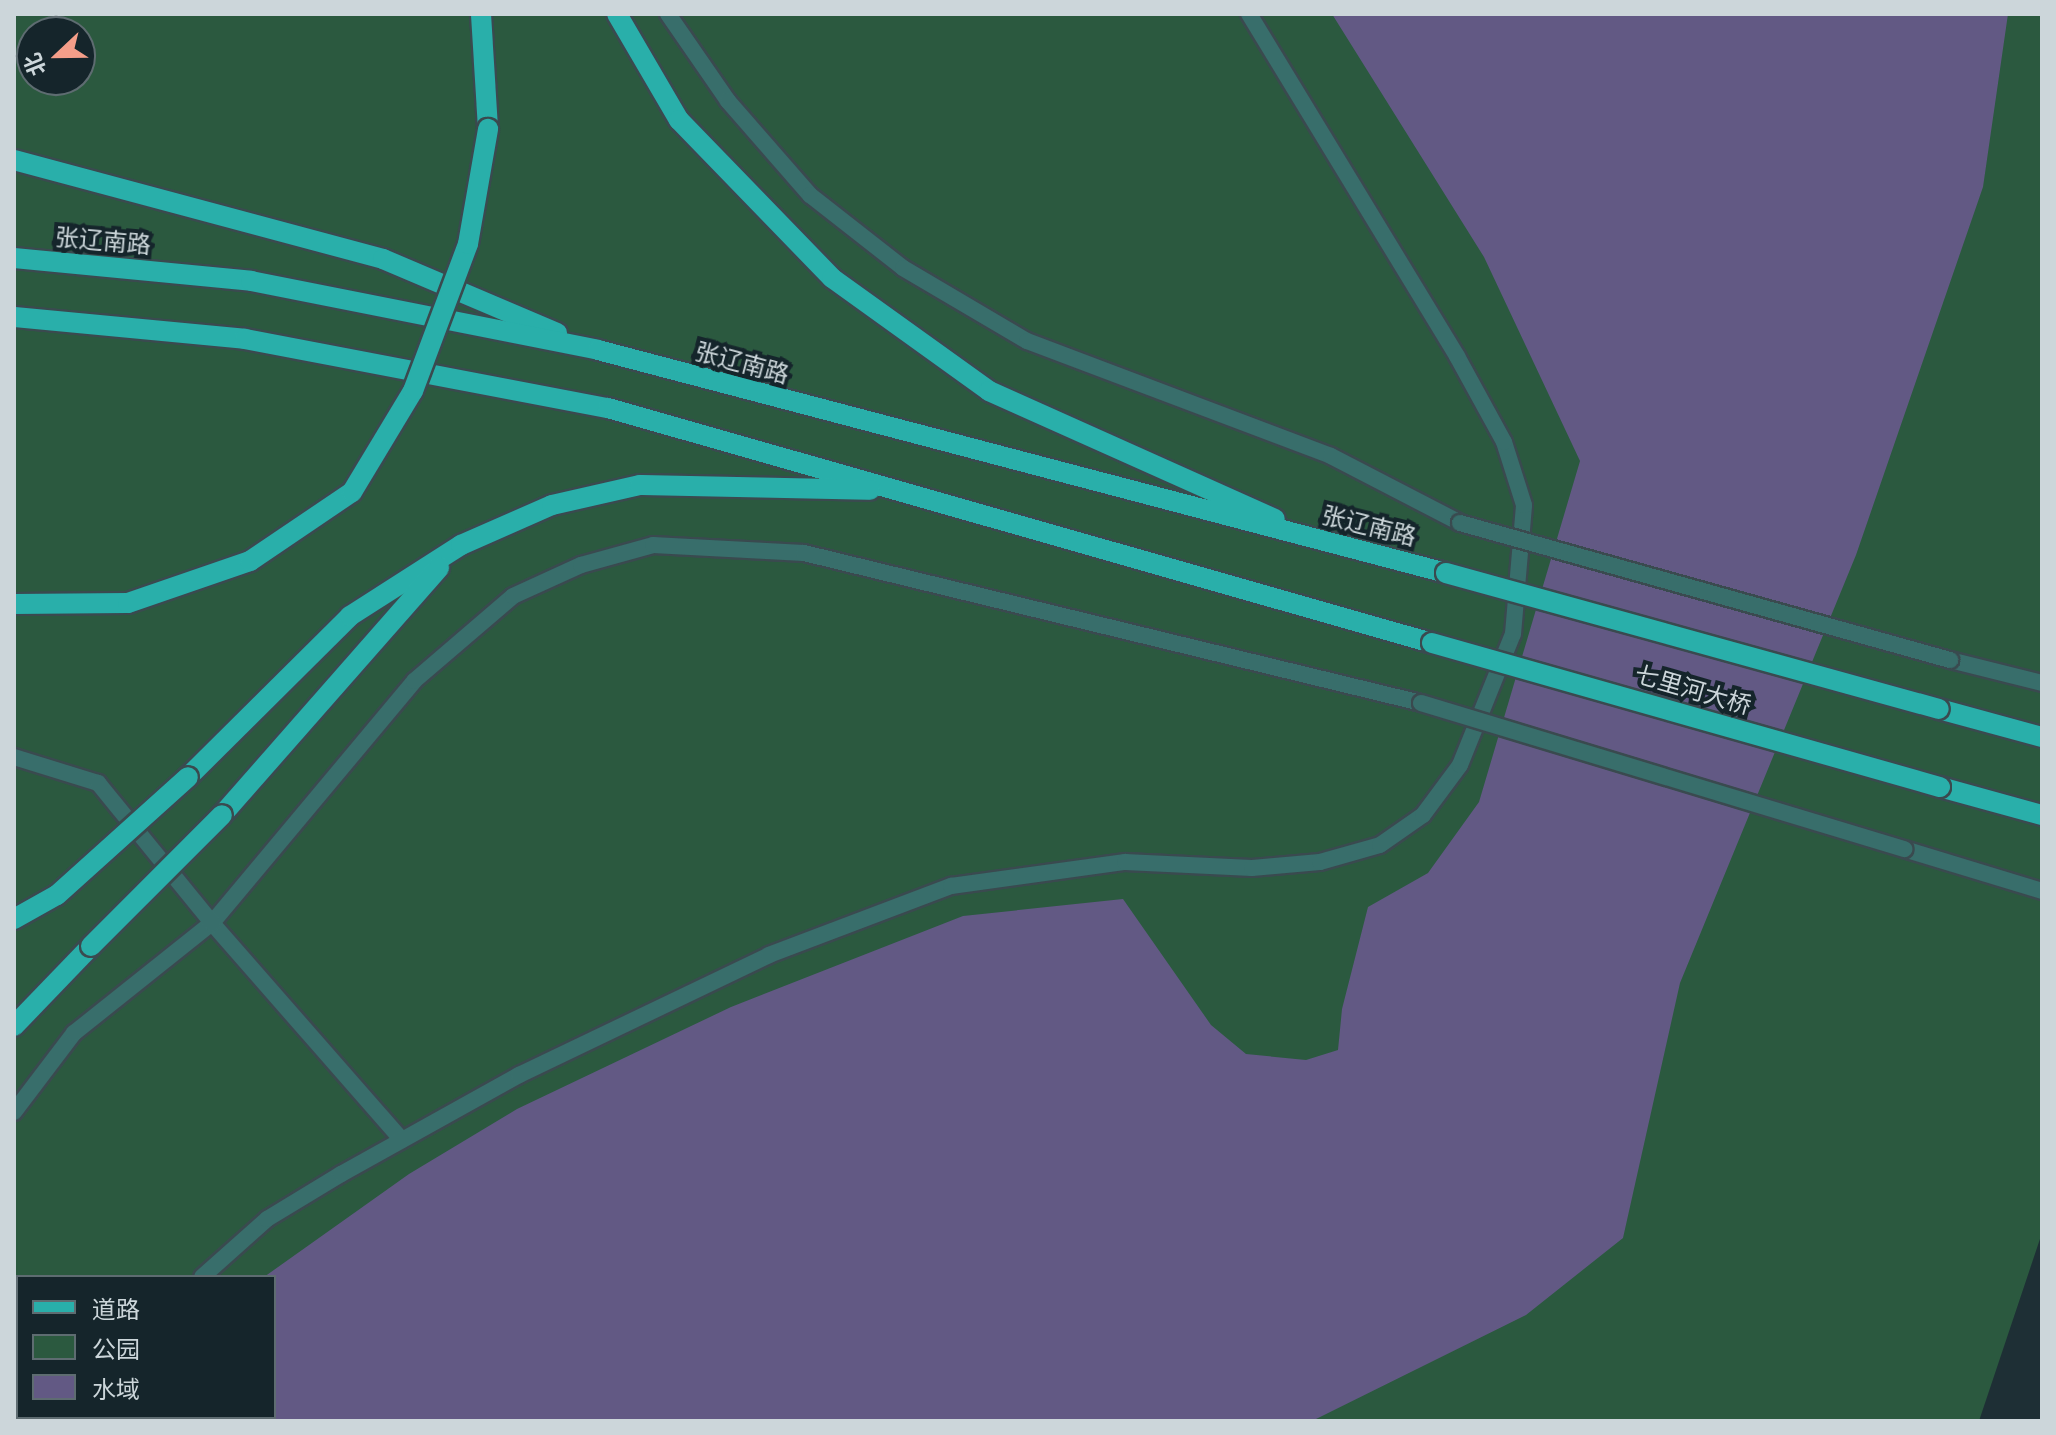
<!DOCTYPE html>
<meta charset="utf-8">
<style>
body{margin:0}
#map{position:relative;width:2056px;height:1435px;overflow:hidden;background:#1e2f35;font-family:Helvetica,"Noto Sans SC",sans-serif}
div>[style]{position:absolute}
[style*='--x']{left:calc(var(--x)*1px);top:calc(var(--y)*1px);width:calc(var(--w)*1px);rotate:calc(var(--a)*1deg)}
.green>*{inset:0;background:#2b593f}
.water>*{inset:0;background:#625984}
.roads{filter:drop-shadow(2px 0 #3a4a4f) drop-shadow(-2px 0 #3a4a4f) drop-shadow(0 2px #3a4a4f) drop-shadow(0 -2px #3a4a4f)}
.service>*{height:16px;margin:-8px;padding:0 8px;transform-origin:8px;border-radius:8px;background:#386e6b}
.minor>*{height:16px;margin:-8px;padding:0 8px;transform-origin:8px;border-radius:8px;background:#386e6b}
.primary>*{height:20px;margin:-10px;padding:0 10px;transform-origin:10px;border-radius:10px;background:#29afaa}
.bridges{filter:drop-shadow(2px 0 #3a4a4f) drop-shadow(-2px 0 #3a4a4f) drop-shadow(0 2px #3a4a4f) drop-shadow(0 -2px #3a4a4f)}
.service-bridge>*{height:16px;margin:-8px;padding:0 8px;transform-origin:8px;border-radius:8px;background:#386e6b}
.primary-bridge>*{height:20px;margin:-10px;padding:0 10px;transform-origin:10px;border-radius:10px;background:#29afaa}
span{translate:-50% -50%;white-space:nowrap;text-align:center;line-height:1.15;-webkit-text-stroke:8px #15252b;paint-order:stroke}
.street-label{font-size:24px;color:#ccd6da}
.frame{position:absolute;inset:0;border:16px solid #ccd6da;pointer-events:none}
.legend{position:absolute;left:16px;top:1275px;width:260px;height:144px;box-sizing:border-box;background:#15252b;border:2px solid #5e6c71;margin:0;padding:10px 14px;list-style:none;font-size:24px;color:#ccd6da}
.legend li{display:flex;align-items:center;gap:16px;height:40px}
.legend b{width:40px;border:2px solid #5e6c71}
.north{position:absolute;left:16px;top:16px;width:80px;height:80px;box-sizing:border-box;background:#15252b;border:2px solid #5e6c71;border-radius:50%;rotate:248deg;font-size:22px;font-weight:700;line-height:32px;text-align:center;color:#ccd6da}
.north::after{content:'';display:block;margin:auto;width:28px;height:36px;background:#f49e89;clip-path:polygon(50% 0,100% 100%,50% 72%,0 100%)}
</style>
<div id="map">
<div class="green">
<div style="clip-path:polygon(evenodd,14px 14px,2042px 14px,2042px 1233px,1979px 1421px,14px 1421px,14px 14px,32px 32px,80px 32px,80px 80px,32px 80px,32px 32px,14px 14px,18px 1277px,274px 1277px,274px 1417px,18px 1417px,18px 1277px)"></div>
</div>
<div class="water">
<div style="clip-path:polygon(1332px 14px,2008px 14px,1983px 187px,1856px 555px,1680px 983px,1623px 1238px,1526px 1315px,1312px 1421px,96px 1421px,274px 1417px,274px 1277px,264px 1277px,409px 1174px,517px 1109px,731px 1007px,963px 916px,1123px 899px,1211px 1025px,1246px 1054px,1306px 1060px,1338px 1050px,1342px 1009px,1368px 907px,1428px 873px,1479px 802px,1580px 461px,1484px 257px)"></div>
</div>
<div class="roads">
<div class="service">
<div style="--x:668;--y:14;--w:106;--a:55.4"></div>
<div style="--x:728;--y:101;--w:125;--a:48.9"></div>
<div style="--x:810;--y:195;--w:118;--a:38.1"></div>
<div style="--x:903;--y:268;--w:144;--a:30.5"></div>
<div style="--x:1027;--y:341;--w:325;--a:20.7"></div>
<div style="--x:1331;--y:456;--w:145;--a:27.4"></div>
<div style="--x:1950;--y:660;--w:95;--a:14"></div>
<div style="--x:1904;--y:849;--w:144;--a:16.9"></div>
<div style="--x:212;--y:923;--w:288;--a:48.8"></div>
<div style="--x:14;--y:1112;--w:99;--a:-52.8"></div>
<div style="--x:74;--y:1033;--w:176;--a:-38.6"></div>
<div style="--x:212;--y:923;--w:315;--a:-50.1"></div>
<div style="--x:414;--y:681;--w:130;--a:-40.6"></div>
<div style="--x:513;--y:596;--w:75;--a:-24.5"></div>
<div style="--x:581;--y:565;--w:75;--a:-15.5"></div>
<div style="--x:653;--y:545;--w:151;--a:3"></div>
<div style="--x:804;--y:553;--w:635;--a:13.66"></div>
<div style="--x:202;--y:1277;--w:87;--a:-41.7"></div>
<div style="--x:267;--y:1219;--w:87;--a:-31.3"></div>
<div style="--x:341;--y:1174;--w:204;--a:-29.1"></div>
<div style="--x:519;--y:1075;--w:277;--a:-25.6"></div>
<div style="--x:769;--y:955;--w:195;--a:-20.8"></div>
<div style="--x:951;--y:886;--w:176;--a:-7.9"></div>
<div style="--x:1125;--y:862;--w:127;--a:2.7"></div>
<div style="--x:1252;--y:868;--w:68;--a:-5"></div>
<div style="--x:1320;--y:862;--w:62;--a:-15.8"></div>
<div style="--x:1380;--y:845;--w:52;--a:-34.9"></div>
<div style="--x:1423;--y:815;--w:62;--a:-53.5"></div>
<div style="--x:1460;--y:765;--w:141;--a:-68"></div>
<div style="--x:1513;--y:634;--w:129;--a:-85.1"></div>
<div style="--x:1524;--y:505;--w:66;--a:-107.6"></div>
<div style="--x:1504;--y:442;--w:98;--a:-118.7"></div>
<div style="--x:1457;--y:356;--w:400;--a:-121.3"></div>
<div style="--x:60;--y:1421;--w:6;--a:-39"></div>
</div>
<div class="minor">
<div style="--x:14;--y:757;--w:88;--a:17.2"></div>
<div style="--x:98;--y:783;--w:181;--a:50.8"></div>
</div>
<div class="primary">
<div style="--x:481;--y:14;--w:115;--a:86.5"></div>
<div style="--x:617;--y:14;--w:123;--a:59.7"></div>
<div style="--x:679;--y:120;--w:220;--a:45.9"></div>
<div style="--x:832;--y:278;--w:193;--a:35.7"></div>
<div style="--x:989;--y:391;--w:313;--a:24.1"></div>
<div style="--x:14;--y:160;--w:382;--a:15"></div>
<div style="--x:383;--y:259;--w:189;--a:23"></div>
<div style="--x:14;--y:258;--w:238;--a:5.5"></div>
<div style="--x:251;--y:281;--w:354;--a:11.2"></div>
<div style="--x:598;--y:350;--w:877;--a:14.73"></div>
<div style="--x:14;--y:317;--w:232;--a:5.4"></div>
<div style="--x:245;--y:339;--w:369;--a:10.8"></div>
<div style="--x:608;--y:408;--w:857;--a:15.92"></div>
<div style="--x:1939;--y:709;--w:107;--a:15.2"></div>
<div style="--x:188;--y:777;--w:228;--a:-44.8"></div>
<div style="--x:350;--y:616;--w:132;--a:-32.6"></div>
<div style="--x:461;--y:545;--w:99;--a:-23.7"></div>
<div style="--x:552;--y:505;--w:90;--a:-12.8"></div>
<div style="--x:640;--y:485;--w:230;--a:1.2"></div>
<div style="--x:1940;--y:787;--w:106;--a:15.4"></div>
<div style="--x:222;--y:815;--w:329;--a:-48.7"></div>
<div style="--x:14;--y:1026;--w:111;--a:-46.1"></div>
</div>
</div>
<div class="bridges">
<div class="service-bridge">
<div style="--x:1460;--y:523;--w:509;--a:15.62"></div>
<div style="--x:1421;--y:703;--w:505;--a:16.82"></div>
</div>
<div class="primary-bridge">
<div style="--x:1446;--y:573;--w:511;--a:15.42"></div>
<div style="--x:14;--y:604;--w:114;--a:-0.5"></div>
<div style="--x:128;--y:603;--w:129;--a:-19"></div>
<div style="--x:250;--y:561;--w:123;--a:-34.1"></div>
<div style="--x:352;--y:492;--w:118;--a:-58.9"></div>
<div style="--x:413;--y:391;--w:157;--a:-69.5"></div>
<div style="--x:468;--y:244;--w:117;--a:-80.1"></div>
<div style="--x:1432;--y:643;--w:528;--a:15.83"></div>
<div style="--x:14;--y:919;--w:49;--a:-29.2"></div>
<div style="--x:57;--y:895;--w:176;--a:-42"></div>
<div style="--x:91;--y:946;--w:185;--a:-45"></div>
</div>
</div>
<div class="street-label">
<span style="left:103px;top:241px;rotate:5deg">张辽南路</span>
<span style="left:742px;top:363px;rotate:15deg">张辽南路</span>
<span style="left:1369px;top:526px;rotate:14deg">张辽南路</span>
<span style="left:1693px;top:690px;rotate:16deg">七里河大桥</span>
</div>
<div class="frame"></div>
<ul class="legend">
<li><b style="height:10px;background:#29afaa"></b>道路</li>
<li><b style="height:22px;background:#2b593f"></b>公园</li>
<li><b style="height:22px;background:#625984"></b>水域</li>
</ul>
<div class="north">北</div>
</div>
